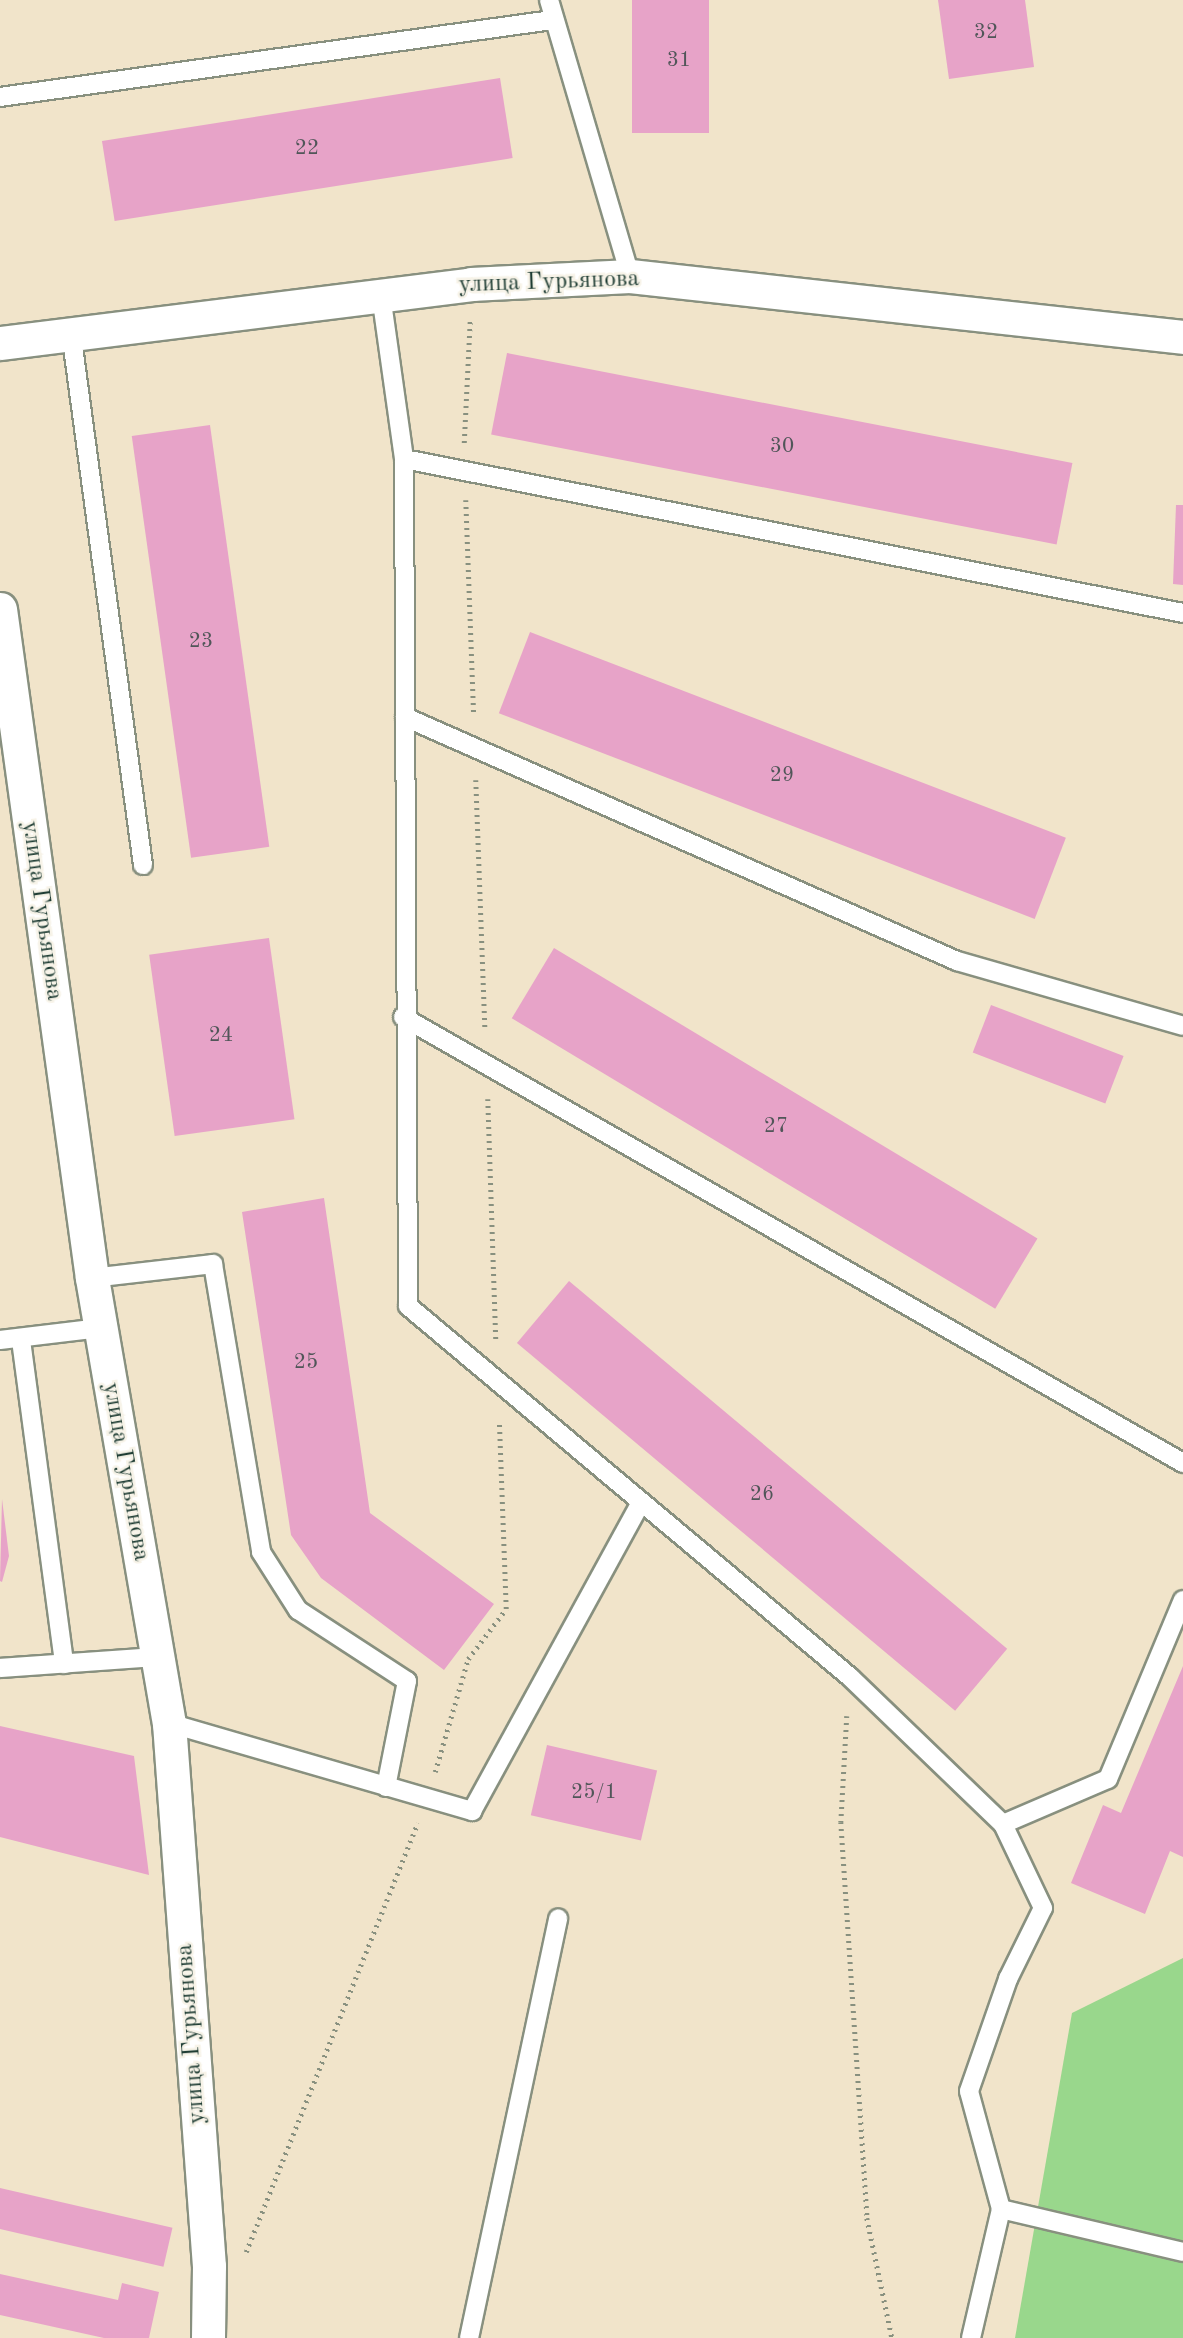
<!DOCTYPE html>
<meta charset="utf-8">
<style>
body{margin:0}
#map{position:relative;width:1183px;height:2338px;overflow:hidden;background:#f1e4ca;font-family:"Old Standard TT",serif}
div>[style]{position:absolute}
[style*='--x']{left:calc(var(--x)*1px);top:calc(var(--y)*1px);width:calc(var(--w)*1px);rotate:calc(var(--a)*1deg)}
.green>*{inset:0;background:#99d78c}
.building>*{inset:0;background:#e7a3c8;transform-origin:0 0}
.path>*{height:4.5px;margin-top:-2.25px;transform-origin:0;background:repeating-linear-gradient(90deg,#88907f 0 2px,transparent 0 7px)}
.roads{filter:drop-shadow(2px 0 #88907f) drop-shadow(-2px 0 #88907f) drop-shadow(0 2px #88907f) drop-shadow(0 -2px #88907f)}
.lane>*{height:18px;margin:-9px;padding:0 9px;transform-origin:9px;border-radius:9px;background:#fff}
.street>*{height:33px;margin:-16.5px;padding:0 16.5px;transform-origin:16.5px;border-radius:16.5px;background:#fff}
span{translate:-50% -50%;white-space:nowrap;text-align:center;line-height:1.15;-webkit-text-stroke:5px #f7f3e8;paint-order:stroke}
.number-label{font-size:21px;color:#515659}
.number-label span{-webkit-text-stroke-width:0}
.street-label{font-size:24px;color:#1f3d34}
</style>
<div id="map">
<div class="green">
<div style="clip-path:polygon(1183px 1958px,1183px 2338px,1015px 2338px,1072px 2013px)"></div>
</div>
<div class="building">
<div style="left:632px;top:0;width:77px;height:133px"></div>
<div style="clip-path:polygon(938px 0,1025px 0,1034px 67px,949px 79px)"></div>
<div style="left:500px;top:78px;width:81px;height:403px;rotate:81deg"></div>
<div style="left:507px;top:353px;width:576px;height:83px;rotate:11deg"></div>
<div style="left:210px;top:425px;width:426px;height:79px;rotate:82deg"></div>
<div style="clip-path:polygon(1176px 505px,1183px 505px,1183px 585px,1173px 584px)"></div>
<div style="left:530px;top:632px;width:574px;height:87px;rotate:21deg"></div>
<div style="left:269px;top:938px;width:183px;height:121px;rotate:82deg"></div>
<div style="left:554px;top:948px;width:564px;height:82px;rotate:31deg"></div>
<div style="left:991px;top:1005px;width:142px;height:51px;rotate:21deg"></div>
<div style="clip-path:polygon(324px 1198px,370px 1513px,494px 1604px,444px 1670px,321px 1578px,291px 1535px,242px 1212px)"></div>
<div style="left:569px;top:1281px;width:572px;height:81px;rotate:40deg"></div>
<div style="clip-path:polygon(2px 1499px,9px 1556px,2px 1582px,0 1581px)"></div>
<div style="clip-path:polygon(1183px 1666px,1183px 1857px,1170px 1851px,1145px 1914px,1071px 1883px,1103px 1805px,1121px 1813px)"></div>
<div style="clip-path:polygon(0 1726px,134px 1756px,149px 1875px,0 1837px)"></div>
<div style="left:547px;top:1745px;width:113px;height:72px;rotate:13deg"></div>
<div style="left:0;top:2188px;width:177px;height:40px;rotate:13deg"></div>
<div style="clip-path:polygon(0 2274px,118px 2300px,122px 2283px,159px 2292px,149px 2338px,104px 2338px,0 2315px)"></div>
</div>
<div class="path">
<div style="--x:464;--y:443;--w:124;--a:-87.2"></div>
<div style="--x:466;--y:500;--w:216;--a:87.9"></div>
<div style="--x:476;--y:780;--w:250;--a:87.9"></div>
<div style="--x:488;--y:1099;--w:243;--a:88.1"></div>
<div style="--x:847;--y:1716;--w:106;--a:93.2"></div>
<div style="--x:841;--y:1822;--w:397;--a:86.2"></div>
<div style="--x:867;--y:2218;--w:123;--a:78.2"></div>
<div style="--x:435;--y:1772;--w:118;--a:-73.7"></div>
<div style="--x:468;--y:1659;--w:63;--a:-52.8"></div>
<div style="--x:506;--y:1609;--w:189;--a:-92.1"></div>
<div style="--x:246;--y:2252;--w:462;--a:-68.2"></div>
</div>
<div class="roads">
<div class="lane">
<div style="--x:549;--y:0;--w:288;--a:73.6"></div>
<div style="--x:0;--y:97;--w:557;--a:-7.94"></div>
<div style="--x:381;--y:295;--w:166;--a:82"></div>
<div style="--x:404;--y:459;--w:847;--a:89.73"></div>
<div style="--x:408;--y:1306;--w:577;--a:40.01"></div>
<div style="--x:850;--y:1677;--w:212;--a:43.9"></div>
<div style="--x:1003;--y:1824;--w:114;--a:-23.2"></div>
<div style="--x:1108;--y:1779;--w:194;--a:-67.3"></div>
<div style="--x:71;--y:332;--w:538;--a:82.31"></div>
<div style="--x:404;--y:459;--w:794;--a:11.18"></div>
<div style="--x:405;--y:717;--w:604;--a:23.85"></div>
<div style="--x:957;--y:961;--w:235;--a:16"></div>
<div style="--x:403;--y:1017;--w:899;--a:29.76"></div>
<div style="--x:92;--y:1278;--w:122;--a:-6.6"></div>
<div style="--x:213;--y:1264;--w:292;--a:80.5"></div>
<div style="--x:261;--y:1552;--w:69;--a:57.5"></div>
<div style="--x:298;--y:1610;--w:130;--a:33.1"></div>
<div style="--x:407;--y:1681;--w:108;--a:101.2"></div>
<div style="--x:0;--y:1340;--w:101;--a:-6.8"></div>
<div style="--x:21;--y:1340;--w:327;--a:82.4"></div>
<div style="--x:0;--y:1668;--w:158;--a:-4"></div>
<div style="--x:169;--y:1723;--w:316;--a:16.2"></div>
<div style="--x:472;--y:1811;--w:352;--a:-61.3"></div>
<div style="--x:1001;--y:2209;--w:122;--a:-105.2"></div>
<div style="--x:969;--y:2091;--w:119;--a:-70.8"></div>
<div style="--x:1008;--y:1979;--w:79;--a:-63.8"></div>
<div style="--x:1043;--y:1908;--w:93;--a:-115.5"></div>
<div style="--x:469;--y:2338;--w:429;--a:-78"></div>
<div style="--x:971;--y:2338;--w:132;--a:-76.9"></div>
<div style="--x:1001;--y:2209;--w:187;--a:13.3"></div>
</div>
<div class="street">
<div style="--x:0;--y:343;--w:475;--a:-7.1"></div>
<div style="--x:471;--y:284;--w:159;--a:-2.9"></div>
<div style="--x:630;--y:276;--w:556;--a:6.29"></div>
<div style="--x:0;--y:609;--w:675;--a:82.17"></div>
<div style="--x:92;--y:1278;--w:452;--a:80.2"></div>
<div style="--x:169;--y:1723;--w:544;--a:85.79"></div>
<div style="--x:209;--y:2266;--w:72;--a:90.8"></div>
</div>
</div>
<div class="number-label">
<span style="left:986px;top:33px">32</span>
<span style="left:679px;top:61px">31</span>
<span style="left:307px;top:149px">22</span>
<span style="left:782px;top:447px">30</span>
<span style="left:201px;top:642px">23</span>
<span style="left:782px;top:776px">29</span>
<span style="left:221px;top:1036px">24</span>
<span style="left:776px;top:1127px">27</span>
<span style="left:306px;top:1363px">25</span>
<span style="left:762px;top:1495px">26</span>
<span style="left:594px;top:1793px">25/1</span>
</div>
<div class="street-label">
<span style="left:549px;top:283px;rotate:-2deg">улица Гурьянова</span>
<span style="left:41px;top:911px;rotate:82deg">улица Гурьянова</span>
<span style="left:125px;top:1472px;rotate:80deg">улица Гурьянова</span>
<span style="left:192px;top:2034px;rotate:-94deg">улица Гурьянова</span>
</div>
</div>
